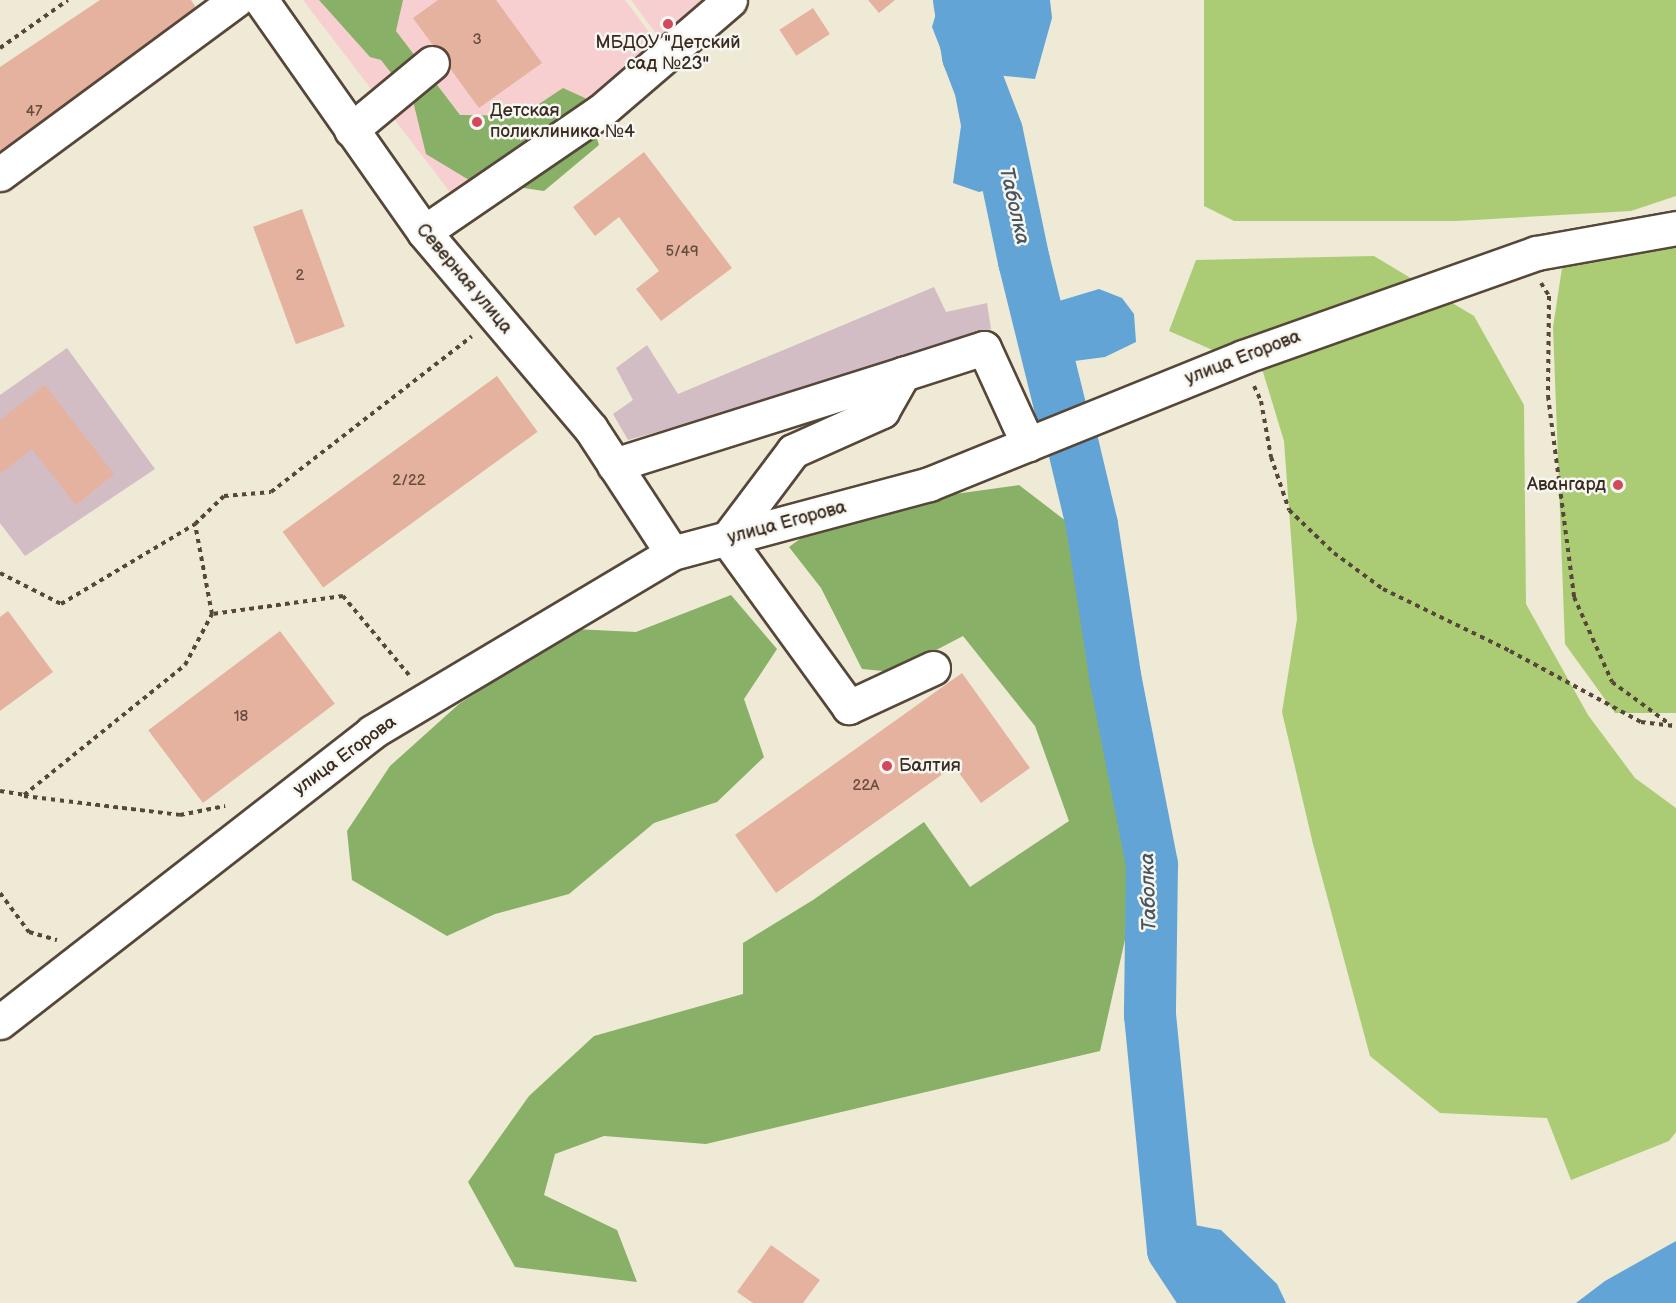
<!DOCTYPE html>
<meta charset="utf-8">
<style>
body{margin:0}
#map{position:relative;width:1676px;height:1303px;overflow:hidden;background:#eeead5;font-family:"Balsamiq Sans",sans-serif}
div>[style]{position:absolute}
[style*='--x']{left:calc(var(--x)*1px);top:calc(var(--y)*1px);width:calc(var(--w)*1px);rotate:calc(var(--a)*1deg)}
.built>*{inset:0;background:#f7cfd0}
.industrial>*{inset:0;background:#d2bdc5}
.green>*{inset:0;background:#abcc74}
.forest>*{inset:0;background:#88b066}
.water>*{inset:0;background:#62a4d6}
.river>*{height:52px;margin:-26px;padding:0 26px;transform-origin:26px;border-radius:26px;background:#62a4d6}
.building>*{inset:0;background:#e5b29f;transform-origin:0 0}
.path>*{height:4px;margin-top:-2px;transform-origin:0;background:repeating-linear-gradient(90deg,#564739 0 4.5px,transparent 0 9px)}
.roads{filter:drop-shadow(2px 0 #564739) drop-shadow(-2px 0 #564739) drop-shadow(0 2px #564739) drop-shadow(0 -2px #564739)}
.minor>*{height:33px;margin:-16.5px;padding:0 16.5px;transform-origin:16.5px;border-radius:16.5px;background:#fff}
.dots>*{width:16px;height:16px;translate:-50% -50%;box-sizing:border-box;border:3px solid #f6f6f2;border-radius:50%}
span{translate:-50% -50%;white-space:nowrap;text-align:center;line-height:1.15;-webkit-text-stroke:5px #f6f6f2;paint-order:stroke}
.number-label{font-size:15px;color:#664c3e}
.number-label span{-webkit-text-stroke-width:0}
.poi-label{font-size:18px;color:#3b2a1e}
.left{translate:0 -50%;text-align:left}
.right{translate:-100% -50%;text-align:right}
.street-label{font-size:18px;color:#3b2a1e}
.water-label{font-size:20px;color:#49555e;font-style:italic}
</style>
<div id="map">
<div class="built">
<div style="clip-path:polygon(303px 0,625px 0,661px 48px,453px 196px)"></div>
<div style="clip-path:polygon(631px 0,707px 0,666px 47px)"></div>
</div>
<div class="industrial">
<div style="clip-path:polygon(934px 287px,946px 312px,987px 303px,991px 329px,822px 386px,628px 440px,613px 414px,633px 400px,616px 368px,647px 345px,678px 394px)"></div>
<div style="clip-path:polygon(67px 348px,155px 469px,25px 556px,0 523px,0 395px)"></div>
</div>
<div class="green">
<div style="clip-path:polygon(1204px 0,1676px 0,1676px 196px,1631px 211px,1456px 221px,1234px 221px,1204px 206px)"></div>
<div style="clip-path:polygon(1676px 233px,1676px 713px,1615px 713px,1565px 644px,1553px 327px,1562px 268px)"></div>
<div style="clip-path:polygon(1374px 256px,1474px 316px,1524px 405px,1526px 604px,1588px 715px,1635px 778px,1676px 808px,1676px 1132px,1669px 1141px,1571px 1180px,1547px 1118px,1440px 1113px,1370px 1056px,1313px 844px,1282px 712px,1297px 619px,1284px 441px,1263px 372px,1169px 331px,1196px 260px)"></div>
</div>
<div class="forest">
<div style="clip-path:polygon(319px 0,403px 0,396px 31px,460px 115px,521px 116px,563px 88px,585px 98px,599px 145px,544px 191px,469px 180px,426px 154px,413px 101px,381px 60px,370px 57px)"></div>
<div style="clip-path:polygon(1019px 485px,1075px 528px,1135px 895px,1100px 1051px,706px 1144px,604px 1136px,555px 1154px,544px 1195px,617px 1230px,637px 1282px,515px 1267px,468px 1182px,529px 1096px,594px 1036px,743px 994px,743px 943px,813px 900px,924px 822px,970px 887px,1069px 821px,1035px 726px,963px 636px,894px 672px,862px 669px,821px 588px,789px 547px,820px 524px,890px 503px)"></div>
<div style="clip-path:polygon(731px 595px,777px 649px,744px 699px,764px 757px,717px 802px,654px 823px,569px 894px,495px 914px,447px 936px,352px 880px,347px 831px,390px 766px,459px 704px,574px 629px,636px 632px)"></div>
</div>
<div class="water">
<div style="clip-path:polygon(940px 0,1050px 0,1052px 18px,1035px 79px,995px 75px,1013px 154px,1007px 185px,979px 192px,953px 183px,961px 126px,952px 78px,932px 27px)"></div>
<div style="clip-path:polygon(1099px 289px,1122px 298px,1134px 314px,1136px 342px,1105px 357px,1059px 363px,1032px 354px,1027px 328px,1059px 301px)"></div>
<div style="clip-path:polygon(1184px 1223px,1221px 1230px,1277px 1284px,1286px 1303px,1188px 1303px,1160px 1240px,1171px 1225px)"></div>
<div style="clip-path:polygon(1676px 1241px,1676px 1303px,1576px 1303px,1605px 1281px)"></div>
</div>
<div class="river">
<div style="--x:959;--y:0;--w:57;--a:80.9"></div>
<div style="--x:968;--y:56;--w:81;--a:69.1"></div>
<div style="--x:997;--y:132;--w:132;--a:78.2"></div>
<div style="--x:1024;--y:261;--w:158;--a:76.1"></div>
<div style="--x:1072;--y:441;--w:86;--a:76.6"></div>
<div style="--x:1092;--y:525;--w:153;--a:81.3"></div>
<div style="--x:1115;--y:676;--w:193;--a:78.9"></div>
<div style="--x:1152;--y:865;--w:150;--a:90.8"></div>
<div style="--x:1150;--y:1015;--w:236;--a:84.4"></div>
<div style="--x:1173;--y:1250;--w:64;--a:56.6"></div>
</div>
<div class="building">
<div style="clip-path:polygon(100px 0,191px 0,204px 20px,0 157px,0 67px)"></div>
<div style="clip-path:polygon(438px 0,496px 0,542px 63px,479px 108px,413px 18px)"></div>
<div style="clip-path:polygon(868px 0,895px 0,879px 13px)"></div>
<div style="left:813px;top:8px;width:31px;height:40px;rotate:57deg"></div>
<div style="clip-path:polygon(644px 152px,732px 268px,661px 321px,636px 289px,659px 271px,619px 217px,595px 236px,573px 207px)"></div>
<div style="left:302px;top:209px;width:125px;height:52px;rotate:70deg"></div>
<div style="left:497px;top:376px;width:69px;height:265px;rotate:54deg"></div>
<div style="clip-path:polygon(45px 385px,114px 474px,76px 505px,32px 449px,0 474px,0 420px)"></div>
<div style="clip-path:polygon(8px 611px,53px 672px,0 711px,0 617px)"></div>
<div style="left:280px;top:631px;width:91px;height:165px;rotate:53deg"></div>
<div style="clip-path:polygon(962px 673px,1030px 768px,981px 803px,954px 766px,776px 893px,735px 835px)"></div>
<div style="clip-path:polygon(771px 1245px,820px 1280px,803px 1303px,753px 1303px,737px 1292px)"></div>
</div>
<div class="path">
<div style="--x:0;--y:48;--w:83;--a:-35.2"></div>
<div style="--x:1541;--y:283;--w:15;--a:58"></div>
<div style="--x:1549;--y:296;--w:100;--a:90.6"></div>
<div style="--x:1548;--y:396;--w:203;--a:82.6"></div>
<div style="--x:1574;--y:597;--w:93;--a:65.9"></div>
<div style="--x:1612;--y:682;--w:73;--a:36.1"></div>
<div style="--x:1254;--y:386;--w:17;--a:65"></div>
<div style="--x:1261;--y:401;--w:57;--a:79.9"></div>
<div style="--x:1271;--y:457;--w:56;--a:71.2"></div>
<div style="--x:1289;--y:510;--w:62;--a:43.7"></div>
<div style="--x:1334;--y:553;--w:61;--a:36.3"></div>
<div style="--x:1383;--y:589;--w:141;--a:26"></div>
<div style="--x:1510;--y:651;--w:149;--a:28.5"></div>
<div style="--x:1641;--y:722;--w:35;--a:7"></div>
<div style="--x:0;--y:573;--w:68;--a:26.9"></div>
<div style="--x:61;--y:604;--w:156;--a:-30.8"></div>
<div style="--x:409;--y:675;--w:103;--a:-129.9"></div>
<div style="--x:343;--y:596;--w:132;--a:172.2"></div>
<div style="--x:212;--y:614;--w:92;--a:-100.7"></div>
<div style="--x:195;--y:524;--w:40;--a:-44"></div>
<div style="--x:224;--y:496;--w:47;--a:-4.9"></div>
<div style="--x:271;--y:492;--w:254;--a:-37.8"></div>
<div style="--x:0;--y:791;--w:24;--a:9"></div>
<div style="--x:24;--y:795;--w:207;--a:-38.9"></div>
<div style="--x:185;--y:665;--w:58;--a:-62.1"></div>
<div style="--x:24;--y:796;--w:157;--a:6.9"></div>
<div style="--x:180;--y:815;--w:46;--a:-11.3"></div>
<div style="--x:0;--y:893;--w:49;--a:53.4"></div>
<div style="--x:29;--y:932;--w:29;--a:16"></div>
</div>
<div class="roads">
<div class="minor">
<div style="--x:261;--y:0;--w:284;--a:54.9"></div>
<div style="--x:424;--y:232;--w:258;--a:49.7"></div>
<div style="--x:591;--y:429;--w:148;--a:56.8"></div>
<div style="--x:351;--y:130;--w:105;--a:-39.6"></div>
<div style="--x:0;--y:174;--w:293;--a:-36.4"></div>
<div style="--x:424;--y:232;--w:214;--a:-34.4"></div>
<div style="--x:601;--y:111;--w:170;--a:-40.7"></div>
<div style="--x:614;--y:465;--w:303;--a:-17.5"></div>
<div style="--x:933;--y:668;--w:93;--a:155.1"></div>
<div style="--x:849;--y:707;--w:208;--a:-126"></div>
<div style="--x:727;--y:539;--w:110;--a:-53.1"></div>
<div style="--x:793;--y:451;--w:98;--a:-24.2"></div>
<div style="--x:882;--y:411;--w:43;--a:-60.4"></div>
<div style="--x:903;--y:374;--w:85;--a:-17.8"></div>
<div style="--x:984;--y:348;--w:106;--a:65.4"></div>
<div style="--x:0;--y:1022;--w:472;--a:-37.9"></div>
<div style="--x:372;--y:732;--w:349;--a:-30.8"></div>
<div style="--x:672;--y:553;--w:266;--a:-15"></div>
<div style="--x:929;--y:484;--w:339;--a:-22"></div>
<div style="--x:1243;--y:357;--w:311;--a:-19.5"></div>
<div style="--x:1536;--y:253;--w:142;--a:-10.1"></div>
</div>
</div>
<div class="dots">
<div style="left:668px;top:24px;background:#d1495b"></div>
<div style="left:477px;top:122px;background:#d1495b"></div>
<div style="left:1618px;top:485px;background:#d1495b"></div>
<div style="left:887px;top:766px;background:#d1495b"></div>
</div>
<div class="number-label">
<span style="left:477px;top:40px">3</span>
<span style="left:34px;top:112px">47</span>
<span style="left:682px;top:252px">5/49</span>
<span style="left:300px;top:276px">2</span>
<span style="left:409px;top:481px">2/22</span>
<span style="left:241px;top:717px">18</span>
<span style="left:866px;top:786px">22А</span>
</div>
<div class="poi-label">
<span style="left:668px;top:54px">МБДОУ "Детский<br>сад №23"</span>
<span class="left" style="left:490px;top:122px">Детская<br>поликлиника №4</span>
<span class="right" style="left:1606px;top:485px">Авангард</span>
<span class="left" style="left:899px;top:766px">Балтия</span>
</div>
<div class="street-label">
<span style="left:464px;top:279px;rotate:50deg">Северная улица</span>
<span style="left:1243px;top:358px;rotate:-21deg">улица Егорова</span>
<span style="left:787px;top:523px;rotate:-15deg">улица Егорова</span>
<span style="left:345px;top:756px;rotate:-36deg">улица Егорова</span>
</div>
<div class="water-label">
<span style="left:1014px;top:206px;rotate:77deg">Таболка</span>
<span style="left:1149px;top:892px;rotate:-92deg">Таболка</span>
</div>
</div>
